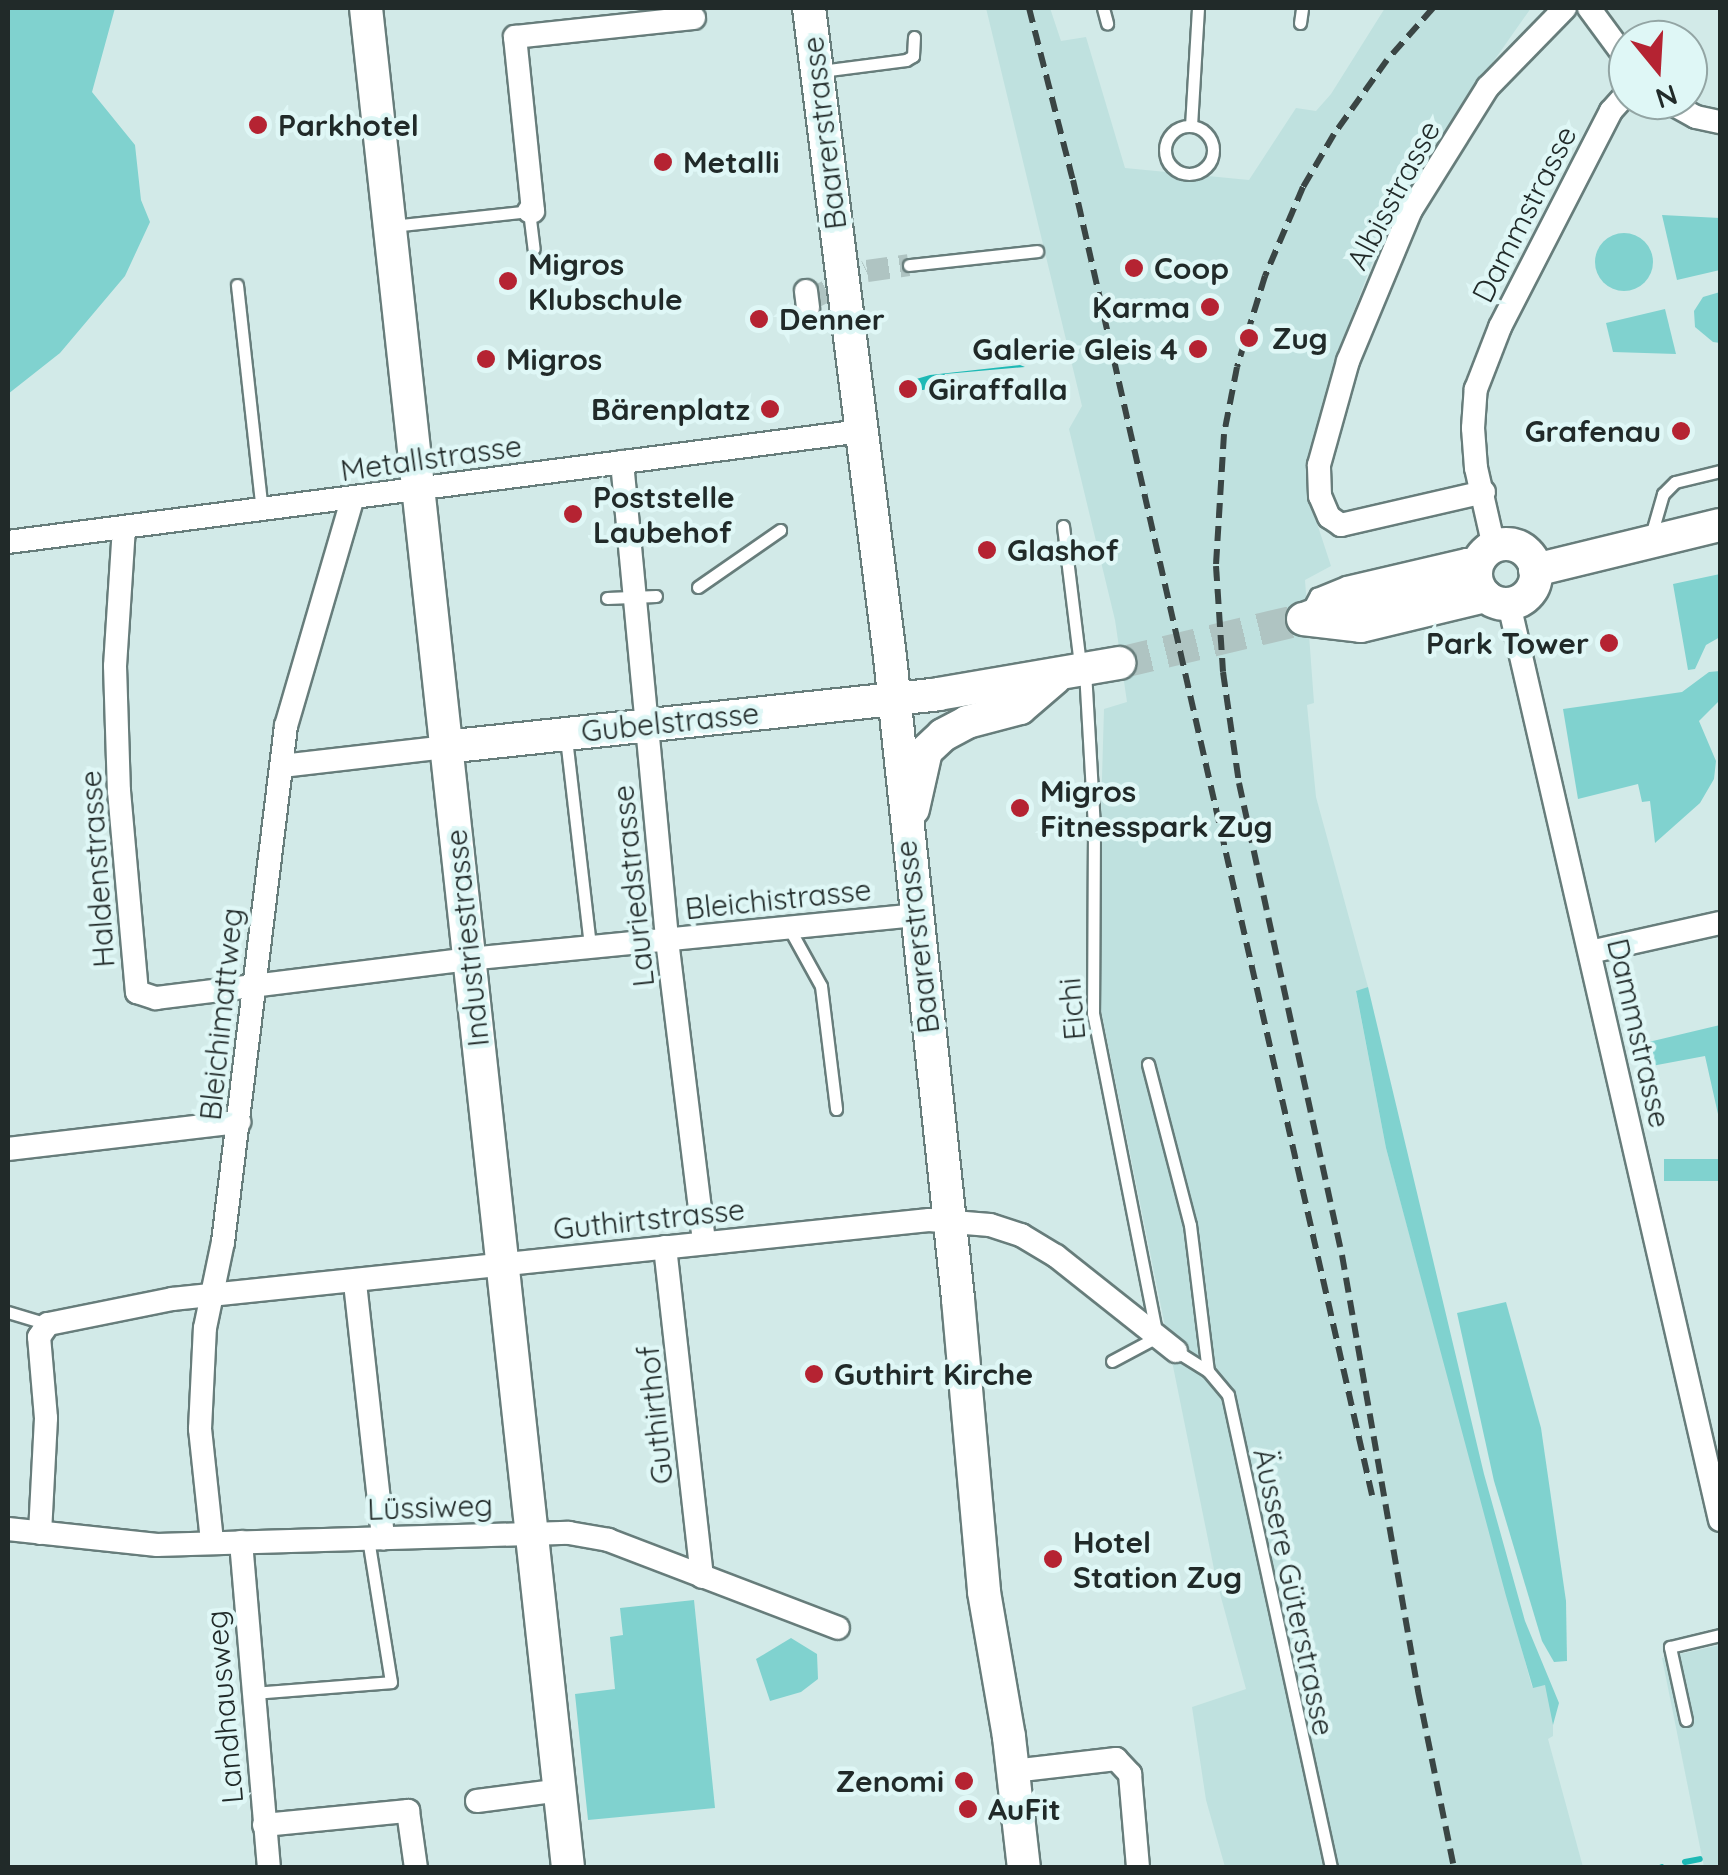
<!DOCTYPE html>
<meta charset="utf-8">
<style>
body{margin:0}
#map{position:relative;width:1728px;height:1875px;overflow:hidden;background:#d2eae8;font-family:Quicksand,sans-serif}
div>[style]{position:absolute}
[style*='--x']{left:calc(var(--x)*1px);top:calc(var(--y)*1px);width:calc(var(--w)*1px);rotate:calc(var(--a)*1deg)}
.built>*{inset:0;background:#bfe1df}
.green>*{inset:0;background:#80d2cf;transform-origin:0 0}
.round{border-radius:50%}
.water>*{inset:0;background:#1db9b5}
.stream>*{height:6px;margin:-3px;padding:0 3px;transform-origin:3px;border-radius:3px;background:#1db9b5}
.street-tunnel>*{height:22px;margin-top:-11px;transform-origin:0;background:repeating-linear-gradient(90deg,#afc4c2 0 22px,transparent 0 33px)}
.secondary-tunnel>*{height:32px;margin-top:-16px;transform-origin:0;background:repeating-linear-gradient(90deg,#afc4c2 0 32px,transparent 0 48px)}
.roads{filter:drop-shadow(2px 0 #677d7b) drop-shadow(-2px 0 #677d7b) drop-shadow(0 2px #677d7b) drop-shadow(0 -2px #677d7b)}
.lane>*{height:11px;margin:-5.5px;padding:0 5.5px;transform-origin:5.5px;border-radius:5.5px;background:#fff}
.lane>.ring{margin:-5.5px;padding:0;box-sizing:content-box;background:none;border:11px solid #fff;border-radius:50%}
.street>*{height:22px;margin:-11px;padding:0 11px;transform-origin:11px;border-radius:11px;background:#fff}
.secondary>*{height:32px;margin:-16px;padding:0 16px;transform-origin:16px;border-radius:16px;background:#fff}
.secondary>.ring{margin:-16px;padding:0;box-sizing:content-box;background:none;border:32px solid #fff;border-radius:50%}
.rail>*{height:6px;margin-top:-3px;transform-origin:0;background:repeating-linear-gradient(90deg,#3a4544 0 15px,transparent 0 23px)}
.dots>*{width:28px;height:28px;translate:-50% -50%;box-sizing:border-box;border:5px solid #dff7f6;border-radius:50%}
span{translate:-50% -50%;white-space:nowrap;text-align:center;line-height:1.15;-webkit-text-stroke:9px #dff7f6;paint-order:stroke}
.poi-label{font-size:30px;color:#212a29;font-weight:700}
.left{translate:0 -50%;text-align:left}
.right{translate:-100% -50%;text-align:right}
.street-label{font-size:30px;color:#212a29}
.frame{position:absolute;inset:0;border:10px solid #212a29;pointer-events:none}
.north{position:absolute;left:1608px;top:20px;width:100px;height:100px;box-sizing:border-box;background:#dff7f6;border:2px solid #93a5a4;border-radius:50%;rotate:162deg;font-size:28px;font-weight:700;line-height:40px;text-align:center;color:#212a29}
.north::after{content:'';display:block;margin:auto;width:35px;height:45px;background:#b52332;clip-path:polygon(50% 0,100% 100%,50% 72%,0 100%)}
</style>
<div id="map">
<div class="built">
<div style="clip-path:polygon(986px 8px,1050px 8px,1061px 41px,1086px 37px,1125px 168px,1249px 180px,1296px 108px,1316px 111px,1331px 94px,1385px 8px,1531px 8px,1432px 149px,1373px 260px,1338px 353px,1309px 473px,1310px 502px,1331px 566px,1305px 580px,1314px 703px,1307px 705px,1316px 797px,1368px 987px,1356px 992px,1386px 1148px,1532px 1687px,1545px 1685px,1553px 1707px,1553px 1736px,1548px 1739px,1583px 1867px,1225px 1867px,1206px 1800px,1192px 1707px,1246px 1689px,1216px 1579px,1096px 985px,1104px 709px,1127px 702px,1115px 620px,1069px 429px,1082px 406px)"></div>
<div style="clip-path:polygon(1720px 1645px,1720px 1867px,1704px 1867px,1662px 1658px)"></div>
</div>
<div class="green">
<div style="clip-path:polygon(8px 8px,115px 8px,92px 92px,135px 145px,141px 200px,150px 222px,125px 276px,60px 353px,8px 394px)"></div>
<div style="clip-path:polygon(1662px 215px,1720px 218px,1720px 270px,1677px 280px)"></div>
<div class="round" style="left:1595px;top:233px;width:58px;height:58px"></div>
<div style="clip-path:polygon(1720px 292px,1720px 343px,1713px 342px,1695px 327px,1694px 311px,1703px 297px)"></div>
<div style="clip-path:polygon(1665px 309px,1676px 354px,1613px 352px,1606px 323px)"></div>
<div style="clip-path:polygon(1720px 574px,1720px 637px,1706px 645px,1695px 669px,1688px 670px,1673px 584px)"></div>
<div style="clip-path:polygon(1720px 671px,1720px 700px,1699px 721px,1716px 761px,1714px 779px,1700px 803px,1655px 843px,1650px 801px,1642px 802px,1638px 784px,1578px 799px,1563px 709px,1682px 692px,1709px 672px)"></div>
<div style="clip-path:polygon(1368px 987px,1484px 1474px,1525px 1621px,1559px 1703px,1553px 1725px,1545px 1685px,1533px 1688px,1506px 1596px,1386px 1148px,1356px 991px)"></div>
<div style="clip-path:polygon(1720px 1025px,1720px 1123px,1705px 1056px,1641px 1068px,1636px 1045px)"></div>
<div style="left:1720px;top:1159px;width:22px;height:56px;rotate:90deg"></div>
<div style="clip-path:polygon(1506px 1302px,1541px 1428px,1566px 1601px,1567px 1661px,1554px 1662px,1542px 1641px,1494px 1481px,1457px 1313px)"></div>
<div style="clip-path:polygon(694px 1600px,715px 1808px,588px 1820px,575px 1694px,615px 1689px,610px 1637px,623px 1635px,620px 1608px)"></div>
<div style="clip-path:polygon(791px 1638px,817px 1654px,818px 1679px,801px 1692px,770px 1701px,756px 1659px)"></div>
</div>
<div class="water">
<div style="clip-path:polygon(1020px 365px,1025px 367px,945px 374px,936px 388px,916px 391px,908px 402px,901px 393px,906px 382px,930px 375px)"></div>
</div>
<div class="stream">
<div style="--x:1685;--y:1862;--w:15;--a:-11"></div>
<div style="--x:1660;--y:1868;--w:2;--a:-27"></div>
</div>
<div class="street-tunnel">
<div style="--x:807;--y:301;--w:67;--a:-26.6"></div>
<div style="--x:867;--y:271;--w:42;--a:-8.1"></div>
</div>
<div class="secondary-tunnel">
<div style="--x:1119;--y:663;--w:189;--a:-13.4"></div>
</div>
<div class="roads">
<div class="lane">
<div style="--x:1103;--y:8;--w:16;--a:75"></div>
<div style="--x:1300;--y:23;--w:15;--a:-82"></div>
<div style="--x:821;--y:71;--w:86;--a:-7.4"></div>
<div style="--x:906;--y:60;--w:8;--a:-30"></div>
<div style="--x:913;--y:56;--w:19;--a:-87"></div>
<div style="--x:1191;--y:126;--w:118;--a:-86.6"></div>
<div class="ring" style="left:1165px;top:126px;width:37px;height:37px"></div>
<div style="--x:392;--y:226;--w:138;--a:-6.2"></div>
<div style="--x:529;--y:211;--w:38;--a:83"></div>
<div style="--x:909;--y:265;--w:129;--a:-6.2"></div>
<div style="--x:237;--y:285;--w:226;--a:83.7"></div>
<div style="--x:1063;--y:526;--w:140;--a:83"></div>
<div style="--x:1650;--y:539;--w:47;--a:-73.9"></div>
<div style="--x:1663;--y:494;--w:17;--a:-45"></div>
<div style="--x:1675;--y:482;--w:46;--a:-13.7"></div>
<div style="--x:698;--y:587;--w:100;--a:-34.8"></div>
<div style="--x:607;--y:598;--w:49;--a:-2.3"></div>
<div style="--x:1309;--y:607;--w:15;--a:-62"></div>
<div style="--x:1316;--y:594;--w:31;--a:-22"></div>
<div style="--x:1345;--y:582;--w:123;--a:-13.1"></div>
<div style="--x:1465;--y:554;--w:16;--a:11"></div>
<div style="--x:1085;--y:671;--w:158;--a:86.7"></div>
<div style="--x:1094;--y:829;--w:184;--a:90.3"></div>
<div style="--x:1093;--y:1013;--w:330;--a:78.8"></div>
<div style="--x:1157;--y:1337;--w:51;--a:151.9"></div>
<div style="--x:566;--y:738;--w:210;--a:83.4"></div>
<div style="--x:789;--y:928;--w:66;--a:61.1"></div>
<div style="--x:821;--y:986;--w:124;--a:83"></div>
<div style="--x:1148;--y:1064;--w:166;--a:75.4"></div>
<div style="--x:1190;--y:1225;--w:147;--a:83"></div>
<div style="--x:8;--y:1312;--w:42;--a:16.7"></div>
<div style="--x:1176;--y:1351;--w:38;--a:32"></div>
<div style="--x:1208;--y:1371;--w:31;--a:50"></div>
<div style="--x:1228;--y:1395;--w:484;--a:77.7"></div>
<div style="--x:252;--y:1693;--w:139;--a:-4.5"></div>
<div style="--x:391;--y:1682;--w:145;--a:-99.1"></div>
<div style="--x:1686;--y:1720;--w:75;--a:-102.4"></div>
<div style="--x:1670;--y:1647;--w:51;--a:-13.5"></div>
</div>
<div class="street">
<div style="--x:1589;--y:8;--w:66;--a:53.7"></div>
<div style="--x:1665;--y:100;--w:35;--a:29"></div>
<div style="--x:1696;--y:117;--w:25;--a:12"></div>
<div style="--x:529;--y:211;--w:4;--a:0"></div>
<div style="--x:533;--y:211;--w:175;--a:-95.9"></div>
<div style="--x:515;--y:37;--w:180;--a:-6.1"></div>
<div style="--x:806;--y:291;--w:17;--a:83"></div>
<div style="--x:622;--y:462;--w:480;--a:84.6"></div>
<div style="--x:667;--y:940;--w:305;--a:83"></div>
<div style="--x:1484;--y:492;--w:147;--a:167"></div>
<div style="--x:1341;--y:525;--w:14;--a:-146"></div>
<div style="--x:1329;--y:517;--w:23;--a:-113"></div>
<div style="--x:1320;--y:496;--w:31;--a:-92"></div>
<div style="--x:1319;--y:465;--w:108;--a:-74.4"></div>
<div style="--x:1348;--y:361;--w:164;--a:-67.4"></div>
<div style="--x:1411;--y:210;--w:145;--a:-58"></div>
<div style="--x:1488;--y:87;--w:110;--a:-45.7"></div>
<div style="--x:124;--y:527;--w:139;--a:93.7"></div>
<div style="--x:115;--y:666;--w:125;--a:88.2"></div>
<div style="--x:119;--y:791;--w:202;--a:84.9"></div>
<div style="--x:137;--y:992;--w:20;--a:18"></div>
<div style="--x:156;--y:998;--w:314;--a:-7.1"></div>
<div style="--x:468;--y:959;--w:449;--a:-5.6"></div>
<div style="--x:8;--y:542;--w:861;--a:-7.41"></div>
<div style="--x:1494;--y:547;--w:81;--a:-102.8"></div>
<div style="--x:1476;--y:468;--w:40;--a:-94.3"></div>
<div style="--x:1473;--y:428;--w:39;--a:-86"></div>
<div style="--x:1476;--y:389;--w:66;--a:-68.8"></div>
<div style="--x:1500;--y:327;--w:243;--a:-62.8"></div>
<div style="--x:1611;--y:111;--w:25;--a:-48"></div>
<div style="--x:1509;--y:604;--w:940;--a:77.03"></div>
<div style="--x:282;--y:766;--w:164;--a:-6.6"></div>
<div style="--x:1590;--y:952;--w:133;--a:-12.6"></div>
<div style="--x:8;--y:1149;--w:233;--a:-6.7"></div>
<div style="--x:665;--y:1247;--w:332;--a:83.6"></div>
<div style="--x:355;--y:1283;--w:257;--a:83.7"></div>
<div style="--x:8;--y:1529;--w:150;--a:6.1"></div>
<div style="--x:157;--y:1545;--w:412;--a:-1.7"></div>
<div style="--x:569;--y:1533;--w:40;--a:10"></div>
<div style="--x:608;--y:1540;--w:246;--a:20.9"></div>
<div style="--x:40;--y:1533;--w:115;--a:-87"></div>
<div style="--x:46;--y:1418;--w:81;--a:-94.9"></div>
<div style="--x:39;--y:1337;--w:16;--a:-55"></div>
<div style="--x:48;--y:1324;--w:126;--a:-11.4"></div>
<div style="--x:172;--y:1299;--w:761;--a:-5.96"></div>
<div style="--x:929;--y:1220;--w:61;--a:4.7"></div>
<div style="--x:990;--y:1225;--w:33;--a:18"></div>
<div style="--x:1021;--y:1235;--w:41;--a:31"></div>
<div style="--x:1056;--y:1256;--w:153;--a:38.4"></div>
<div style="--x:212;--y:1541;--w:113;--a:-96.1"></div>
<div style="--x:200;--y:1429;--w:101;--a:-87.2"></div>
<div style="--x:205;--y:1328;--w:88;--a:-78.2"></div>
<div style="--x:223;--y:1242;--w:520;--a:-83.04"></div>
<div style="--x:286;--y:726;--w:235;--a:-73.7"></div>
<div style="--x:241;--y:1542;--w:327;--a:85.1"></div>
<div style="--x:1013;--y:1771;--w:104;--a:-6.6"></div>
<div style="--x:1116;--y:1759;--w:21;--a:47"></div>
<div style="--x:1130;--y:1774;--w:94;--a:85.1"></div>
<div style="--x:477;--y:1801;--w:84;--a:-7.5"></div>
<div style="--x:264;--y:1825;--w:145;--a:-5.6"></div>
<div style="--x:408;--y:1811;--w:58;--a:82"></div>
</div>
<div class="secondary">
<div style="--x:366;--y:8;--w:1871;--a:83.8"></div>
<div style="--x:809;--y:8;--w:654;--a:82.89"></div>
<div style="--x:890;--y:657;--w:646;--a:83.95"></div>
<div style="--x:958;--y:1299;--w:294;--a:84.9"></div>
<div style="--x:984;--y:1592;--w:147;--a:80.2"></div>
<div style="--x:1009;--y:1737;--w:132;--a:83.5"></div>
<div class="ring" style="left:1476px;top:544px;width:28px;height:28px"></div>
<div style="--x:1535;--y:570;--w:190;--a:-13.7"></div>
<div style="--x:1307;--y:618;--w:50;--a:-21"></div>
<div style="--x:1354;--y:600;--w:125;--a:-13.4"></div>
<div style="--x:1303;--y:619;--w:58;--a:6.9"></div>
<div style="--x:1361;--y:626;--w:128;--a:-13.6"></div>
<div style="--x:445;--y:747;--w:496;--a:-6.1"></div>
<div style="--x:938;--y:694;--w:184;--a:-9.7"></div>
<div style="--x:913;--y:809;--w:59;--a:-77.4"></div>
<div style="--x:926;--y:751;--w:23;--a:-43"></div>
<div style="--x:943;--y:735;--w:27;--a:-28"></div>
<div style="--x:967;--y:722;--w:55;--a:-14.8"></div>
<div style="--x:1020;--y:708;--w:46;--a:-40.6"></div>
</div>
</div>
<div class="rail">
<div style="--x:1029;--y:8;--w:178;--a:75.7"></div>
<div style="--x:1073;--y:180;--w:1349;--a:77.19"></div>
<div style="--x:1433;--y:8;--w:69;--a:131.5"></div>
<div style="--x:1387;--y:60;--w:91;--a:125.6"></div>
<div style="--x:1334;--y:134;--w:61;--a:120.3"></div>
<div style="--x:1303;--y:187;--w:97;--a:113.1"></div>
<div style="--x:1265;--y:276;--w:95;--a:107.1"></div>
<div style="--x:1237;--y:367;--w:68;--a:101"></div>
<div style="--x:1224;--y:434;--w:132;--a:93.5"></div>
<div style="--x:1216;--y:566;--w:106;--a:86.2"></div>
<div style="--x:1223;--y:672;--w:112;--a:81.8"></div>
<div style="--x:1239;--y:783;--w:483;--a:77.7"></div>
<div style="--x:1342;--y:1255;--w:443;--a:80.1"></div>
<div style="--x:1418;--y:1691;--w:181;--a:78.5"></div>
</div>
<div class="dots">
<div style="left:258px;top:125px;background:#b52332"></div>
<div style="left:663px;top:162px;background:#b52332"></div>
<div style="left:1134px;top:268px;background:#b52332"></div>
<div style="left:508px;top:281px;background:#b52332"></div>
<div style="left:1210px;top:307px;background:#b52332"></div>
<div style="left:759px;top:319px;background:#b52332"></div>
<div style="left:1249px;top:338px;background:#b52332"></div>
<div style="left:1198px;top:349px;background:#b52332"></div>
<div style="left:486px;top:359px;background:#b52332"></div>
<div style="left:908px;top:389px;background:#b52332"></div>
<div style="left:770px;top:409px;background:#b52332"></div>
<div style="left:1681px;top:431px;background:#b52332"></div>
<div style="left:573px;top:514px;background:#b52332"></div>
<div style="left:987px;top:550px;background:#b52332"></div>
<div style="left:1609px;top:643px;background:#b52332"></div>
<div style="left:1020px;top:808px;background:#b52332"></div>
<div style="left:814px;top:1374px;background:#b52332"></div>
<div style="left:1053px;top:1559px;background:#b52332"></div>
<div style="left:964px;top:1781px;background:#b52332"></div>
<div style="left:968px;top:1809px;background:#b52332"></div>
</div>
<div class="poi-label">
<span class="left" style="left:278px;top:125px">Parkhotel</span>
<span class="left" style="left:683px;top:162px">Metalli</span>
<span class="left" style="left:528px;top:281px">Migros<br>Klubschule</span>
<span class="left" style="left:1154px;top:268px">Coop</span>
<span class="right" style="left:1190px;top:307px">Karma</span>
<span class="left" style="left:779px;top:319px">Denner</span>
<span class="left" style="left:1272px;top:338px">Zug</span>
<span class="right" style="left:1178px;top:349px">Galerie Gleis 4</span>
<span class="left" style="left:506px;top:359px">Migros</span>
<span class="left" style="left:928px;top:389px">Giraffalla</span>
<span class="right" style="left:750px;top:409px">Bärenplatz</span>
<span class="right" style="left:1661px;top:431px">Grafenau</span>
<span class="left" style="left:593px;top:514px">Poststelle<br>Laubehof</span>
<span class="left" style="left:1007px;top:550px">Glashof</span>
<span class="right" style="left:1589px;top:643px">Park Tower</span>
<span class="left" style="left:1040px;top:808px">Migros<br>Fitnesspark Zug</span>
<span class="left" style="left:834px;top:1374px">Guthirt Kirche</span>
<span class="left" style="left:1073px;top:1559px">Hotel<br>Station Zug</span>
<span class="right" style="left:944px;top:1781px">Zenomi</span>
<span class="left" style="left:988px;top:1809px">AuFit</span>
</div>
<div class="street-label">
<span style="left:824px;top:133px;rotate:-97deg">Baarerstrasse</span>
<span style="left:1393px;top:195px;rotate:-62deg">Albisstrasse</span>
<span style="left:1524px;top:214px;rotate:-63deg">Dammstrasse</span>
<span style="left:431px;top:458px;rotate:-8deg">Metallstrasse</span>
<span style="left:670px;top:722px;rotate:-6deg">Gubelstrasse</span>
<span style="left:97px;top:869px;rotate:-94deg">Haldenstrasse</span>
<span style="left:633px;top:886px;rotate:-96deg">Lauriedstrasse</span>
<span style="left:778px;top:899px;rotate:-6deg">Bleichistrasse</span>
<span style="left:917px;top:937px;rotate:-97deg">Baarerstrasse</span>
<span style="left:467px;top:938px;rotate:-96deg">Industriestrasse</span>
<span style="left:1072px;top:1009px;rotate:-95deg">Eichi</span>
<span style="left:221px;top:1014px;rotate:-84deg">Bleichimattweg</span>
<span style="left:1639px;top:1033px;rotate:77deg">Dammstrasse</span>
<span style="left:649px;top:1219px;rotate:-6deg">Guthirtstrasse</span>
<span style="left:655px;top:1415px;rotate:-96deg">Guthirthof</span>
<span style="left:430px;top:1507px;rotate:-2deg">Lüssiweg</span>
<span style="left:1294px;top:1592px;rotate:78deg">Äussere Güterstrasse</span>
<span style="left:224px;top:1707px;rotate:-95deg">Landhausweg</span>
</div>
<div class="frame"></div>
<div class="north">N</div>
</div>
